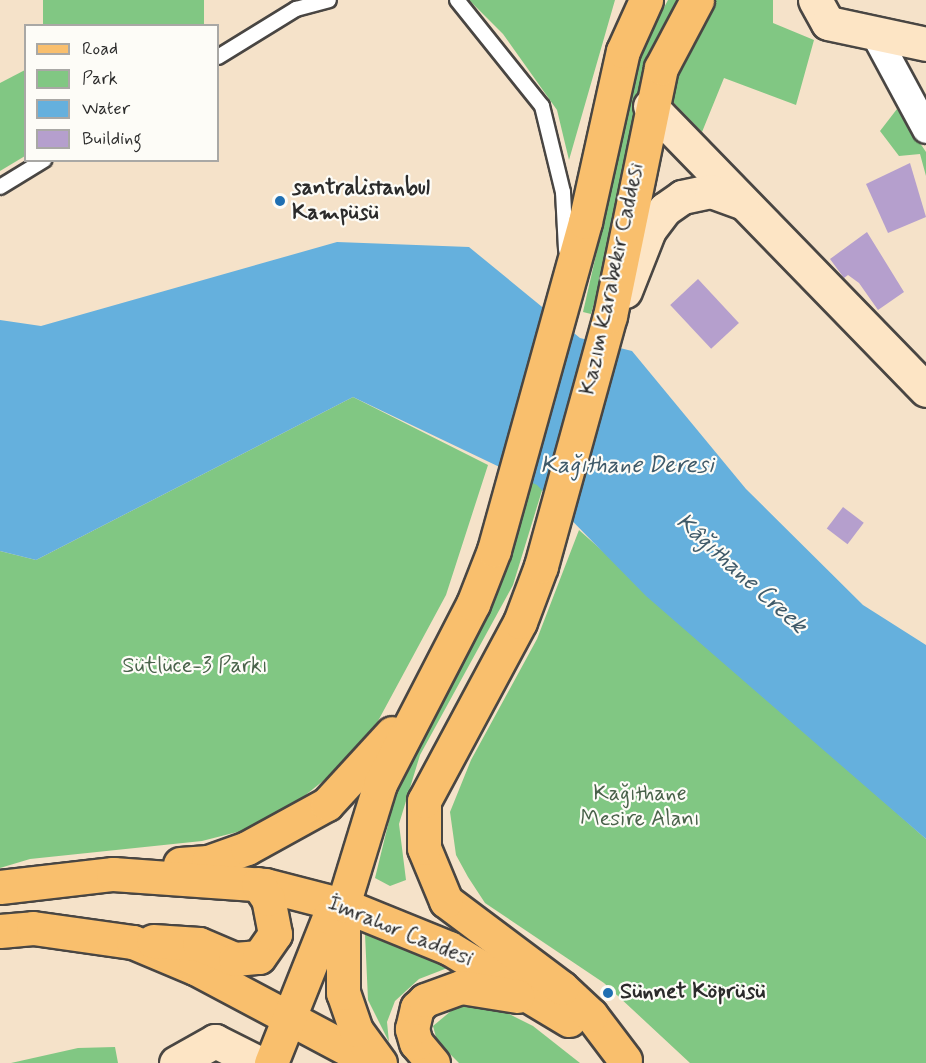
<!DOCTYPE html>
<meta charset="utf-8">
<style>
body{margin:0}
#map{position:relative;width:926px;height:1063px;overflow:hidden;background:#f5e2c9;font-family:Mynerve,sans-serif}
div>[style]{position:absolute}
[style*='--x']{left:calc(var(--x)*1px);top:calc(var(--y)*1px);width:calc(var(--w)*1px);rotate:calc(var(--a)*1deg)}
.green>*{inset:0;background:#81c783;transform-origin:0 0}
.water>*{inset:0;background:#65b0dd}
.building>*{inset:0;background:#b59fcd;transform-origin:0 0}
.roads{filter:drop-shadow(2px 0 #494643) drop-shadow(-2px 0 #494643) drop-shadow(0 2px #494643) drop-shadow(0 -2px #494643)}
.lane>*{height:14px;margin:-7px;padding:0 7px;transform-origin:7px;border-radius:7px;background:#fff}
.street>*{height:27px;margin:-13.5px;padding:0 13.5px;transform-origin:13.5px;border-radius:13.5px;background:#fff}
.secondary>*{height:33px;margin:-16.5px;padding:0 16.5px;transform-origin:16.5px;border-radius:16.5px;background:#fde5c5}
.primary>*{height:33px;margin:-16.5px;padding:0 16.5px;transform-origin:16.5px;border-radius:16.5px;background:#f9bf6d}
.dots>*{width:16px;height:16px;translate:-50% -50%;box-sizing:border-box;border:3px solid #fdfcf7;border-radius:50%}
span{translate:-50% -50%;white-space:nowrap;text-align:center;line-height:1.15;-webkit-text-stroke:4.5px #fdfcf7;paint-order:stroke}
.poi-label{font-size:22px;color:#2b2b2b;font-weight:700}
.left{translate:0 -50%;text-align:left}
.street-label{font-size:22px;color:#2b2b2b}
.park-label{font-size:22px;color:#49624a}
.water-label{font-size:24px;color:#3f5a69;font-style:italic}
.legend{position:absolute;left:24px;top:24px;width:195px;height:138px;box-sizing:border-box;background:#fdfcf7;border:2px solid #a9a8a5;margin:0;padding:8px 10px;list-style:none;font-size:18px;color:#2b2b2b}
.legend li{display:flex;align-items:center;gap:12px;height:30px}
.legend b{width:30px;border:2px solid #a9a8a5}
</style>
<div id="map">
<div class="green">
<div style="left:43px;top:0;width:161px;height:25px"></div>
<div style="clip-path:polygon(469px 0,615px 0,569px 160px,557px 110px,503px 34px)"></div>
<div style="clip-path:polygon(668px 0,683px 0,591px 314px,583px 312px,644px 45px)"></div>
<div style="clip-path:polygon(714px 0,773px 0,773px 23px,814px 40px,796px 105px,724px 78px,702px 132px,672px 101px,673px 64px)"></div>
<div style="clip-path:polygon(25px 70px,25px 156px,0 171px,0 83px)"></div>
<div style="clip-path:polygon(897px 109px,926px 152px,926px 176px,920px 154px,899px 156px,880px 131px)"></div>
<div style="clip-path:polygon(353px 397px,488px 465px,446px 595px,371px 734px,348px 761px,288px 809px,245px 830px,202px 841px,30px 859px,0 868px,0 551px,36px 560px)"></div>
<div style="clip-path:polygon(536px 467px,548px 471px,513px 585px,420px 755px,399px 824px,406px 880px,390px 886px,375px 878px,397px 788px,501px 585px)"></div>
<div style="clip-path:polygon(579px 530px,926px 839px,926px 1063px,690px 1063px,604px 983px,485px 903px,468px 877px,456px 855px,450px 812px,471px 760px,537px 639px)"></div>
<div style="clip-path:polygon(365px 934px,450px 967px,419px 979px,395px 1001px,387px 1022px,389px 1042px,368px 1000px)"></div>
<div style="clip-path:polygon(457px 1006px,503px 1011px,533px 1026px,580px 1063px,459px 1063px,437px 1041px,433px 1026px)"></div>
<div style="clip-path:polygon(115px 1047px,118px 1063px,11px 1063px,78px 1048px)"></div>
</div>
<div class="water">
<div style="clip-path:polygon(337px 242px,469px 247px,580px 338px,632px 351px,746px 489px,863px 605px,926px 645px,926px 839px,646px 596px,537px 485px,353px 397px,36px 560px,0 551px,0 320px,41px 326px)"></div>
</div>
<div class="building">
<div style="clip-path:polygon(910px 163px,926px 217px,888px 233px,866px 184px)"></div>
<div style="clip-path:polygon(867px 232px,904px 292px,878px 310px,859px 283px,848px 275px,844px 278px,830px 259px)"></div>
<div style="left:698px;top:279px;width:60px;height:38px;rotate:47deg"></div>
<div style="left:843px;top:507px;width:26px;height:27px;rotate:37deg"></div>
</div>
<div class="roads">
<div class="lane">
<div style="--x:457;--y:0;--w:136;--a:51.3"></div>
<div style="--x:542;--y:106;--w:89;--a:76.3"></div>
<div style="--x:563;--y:192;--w:58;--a:87"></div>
<div style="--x:218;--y:57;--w:92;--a:-31.6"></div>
<div style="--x:296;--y:9;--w:34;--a:-15"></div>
<div style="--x:0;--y:187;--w:52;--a:-31.5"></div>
</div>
<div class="street">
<div style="--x:874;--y:33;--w:109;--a:61.6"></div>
</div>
<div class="secondary">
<div style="--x:815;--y:0;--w:26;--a:61"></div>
<div style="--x:828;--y:23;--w:100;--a:12.1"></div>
<div style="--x:650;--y:106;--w:396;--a:45.8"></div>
<div style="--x:625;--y:291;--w:66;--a:-68.5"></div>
<div style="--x:649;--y:230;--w:26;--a:-53"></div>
<div style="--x:665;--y:209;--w:21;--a:-35"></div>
<div style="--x:682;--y:197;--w:30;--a:-12"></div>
<div style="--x:711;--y:191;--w:33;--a:20"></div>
<div style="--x:176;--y:1063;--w:45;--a:-29.4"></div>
<div style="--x:215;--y:1041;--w:49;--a:26.6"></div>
</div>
<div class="primary">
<div style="--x:180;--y:864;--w:28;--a:-4"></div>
<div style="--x:208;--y:862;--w:41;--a:-19.7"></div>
<div style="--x:247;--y:848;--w:91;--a:-28.8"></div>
<div style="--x:327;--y:804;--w:96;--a:-47.5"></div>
<div style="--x:0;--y:887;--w:114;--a:-6.6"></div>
<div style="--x:113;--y:874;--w:152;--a:4.1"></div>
<div style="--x:265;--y:885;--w:81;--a:14.4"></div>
<div style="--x:343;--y:905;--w:114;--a:22.1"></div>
<div style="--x:449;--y:948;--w:140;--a:31"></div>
<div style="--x:0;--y:931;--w:33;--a:-5"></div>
<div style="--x:33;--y:928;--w:101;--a:8"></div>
<div style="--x:133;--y:942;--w:67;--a:22.8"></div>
<div style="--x:195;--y:968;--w:203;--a:28"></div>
<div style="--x:153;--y:941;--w:46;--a:3.7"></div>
<div style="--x:199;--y:944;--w:39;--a:23"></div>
<div style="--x:235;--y:959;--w:24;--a:-5"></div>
<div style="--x:259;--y:957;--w:28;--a:-55"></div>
<div style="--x:275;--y:934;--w:36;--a:-101"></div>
<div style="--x:268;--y:899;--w:18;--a:-124"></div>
<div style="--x:625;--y:1060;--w:56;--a:-127.1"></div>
<div style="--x:591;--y:1015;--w:40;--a:-137"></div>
<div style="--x:562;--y:988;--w:145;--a:-143.1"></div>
<div style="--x:446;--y:901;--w:57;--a:-112.5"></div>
<div style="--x:424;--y:848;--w:47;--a:-90"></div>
<div style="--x:424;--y:801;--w:203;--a:-61.8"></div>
<div style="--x:520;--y:622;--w:60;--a:-69.4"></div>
<div style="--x:541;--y:566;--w:259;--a:-74.6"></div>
<div style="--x:610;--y:316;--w:253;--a:-78.4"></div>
<div style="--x:661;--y:68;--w:77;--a:-62.1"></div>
<div style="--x:271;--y:1063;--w:157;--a:-68.3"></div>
<div style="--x:329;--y:917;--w:13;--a:-42"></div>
<div style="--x:380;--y:1063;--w:41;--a:-126"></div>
<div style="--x:356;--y:1030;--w:39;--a:-109"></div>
<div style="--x:343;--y:993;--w:88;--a:-90"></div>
<div style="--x:343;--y:905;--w:127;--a:-73"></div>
<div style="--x:380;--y:784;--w:203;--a:-62.7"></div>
<div style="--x:473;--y:604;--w:58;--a:-68.7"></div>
<div style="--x:494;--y:550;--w:340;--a:-74.5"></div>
<div style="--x:585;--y:222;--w:175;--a:-77.5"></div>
<div style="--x:623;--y:51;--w:56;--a:-65.7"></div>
<div style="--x:433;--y:1063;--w:26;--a:-130"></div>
<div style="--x:416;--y:1043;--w:15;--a:-106"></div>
<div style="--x:412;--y:1029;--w:22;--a:-77"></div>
<div style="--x:417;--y:1008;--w:11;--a:-45"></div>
<div style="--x:425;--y:1000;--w:38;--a:-20"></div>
<div style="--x:461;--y:987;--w:57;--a:9.1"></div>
</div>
</div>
<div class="dots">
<div style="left:280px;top:201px;background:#1f6fb2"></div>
<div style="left:608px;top:993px;background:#1f6fb2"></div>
</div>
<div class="poi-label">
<span class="left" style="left:292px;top:201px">santralistanbul<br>Kampüsü</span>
<span class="left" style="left:620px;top:993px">Sünnet Köprüsü</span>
</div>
<div class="street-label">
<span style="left:613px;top:279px;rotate:-78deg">Kazım Karabekir Caddesi</span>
<span style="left:400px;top:932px;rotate:22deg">İmrahor Caddesi</span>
</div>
<div class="park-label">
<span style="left:195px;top:667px">Sütlüce-3 Parkı</span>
<span style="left:640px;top:807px">Kağıthane<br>Mesire Alanı</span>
</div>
<div class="water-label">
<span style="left:627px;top:466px">Kağıthane Deresi</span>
<span style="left:741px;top:574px;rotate:42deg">Kâğıthane Creek</span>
</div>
<ul class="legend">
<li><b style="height:8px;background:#f9bf6d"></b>Road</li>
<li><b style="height:16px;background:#81c783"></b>Park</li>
<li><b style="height:16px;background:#65b0dd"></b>Water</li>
<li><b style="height:16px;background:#b59fcd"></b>Building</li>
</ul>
</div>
